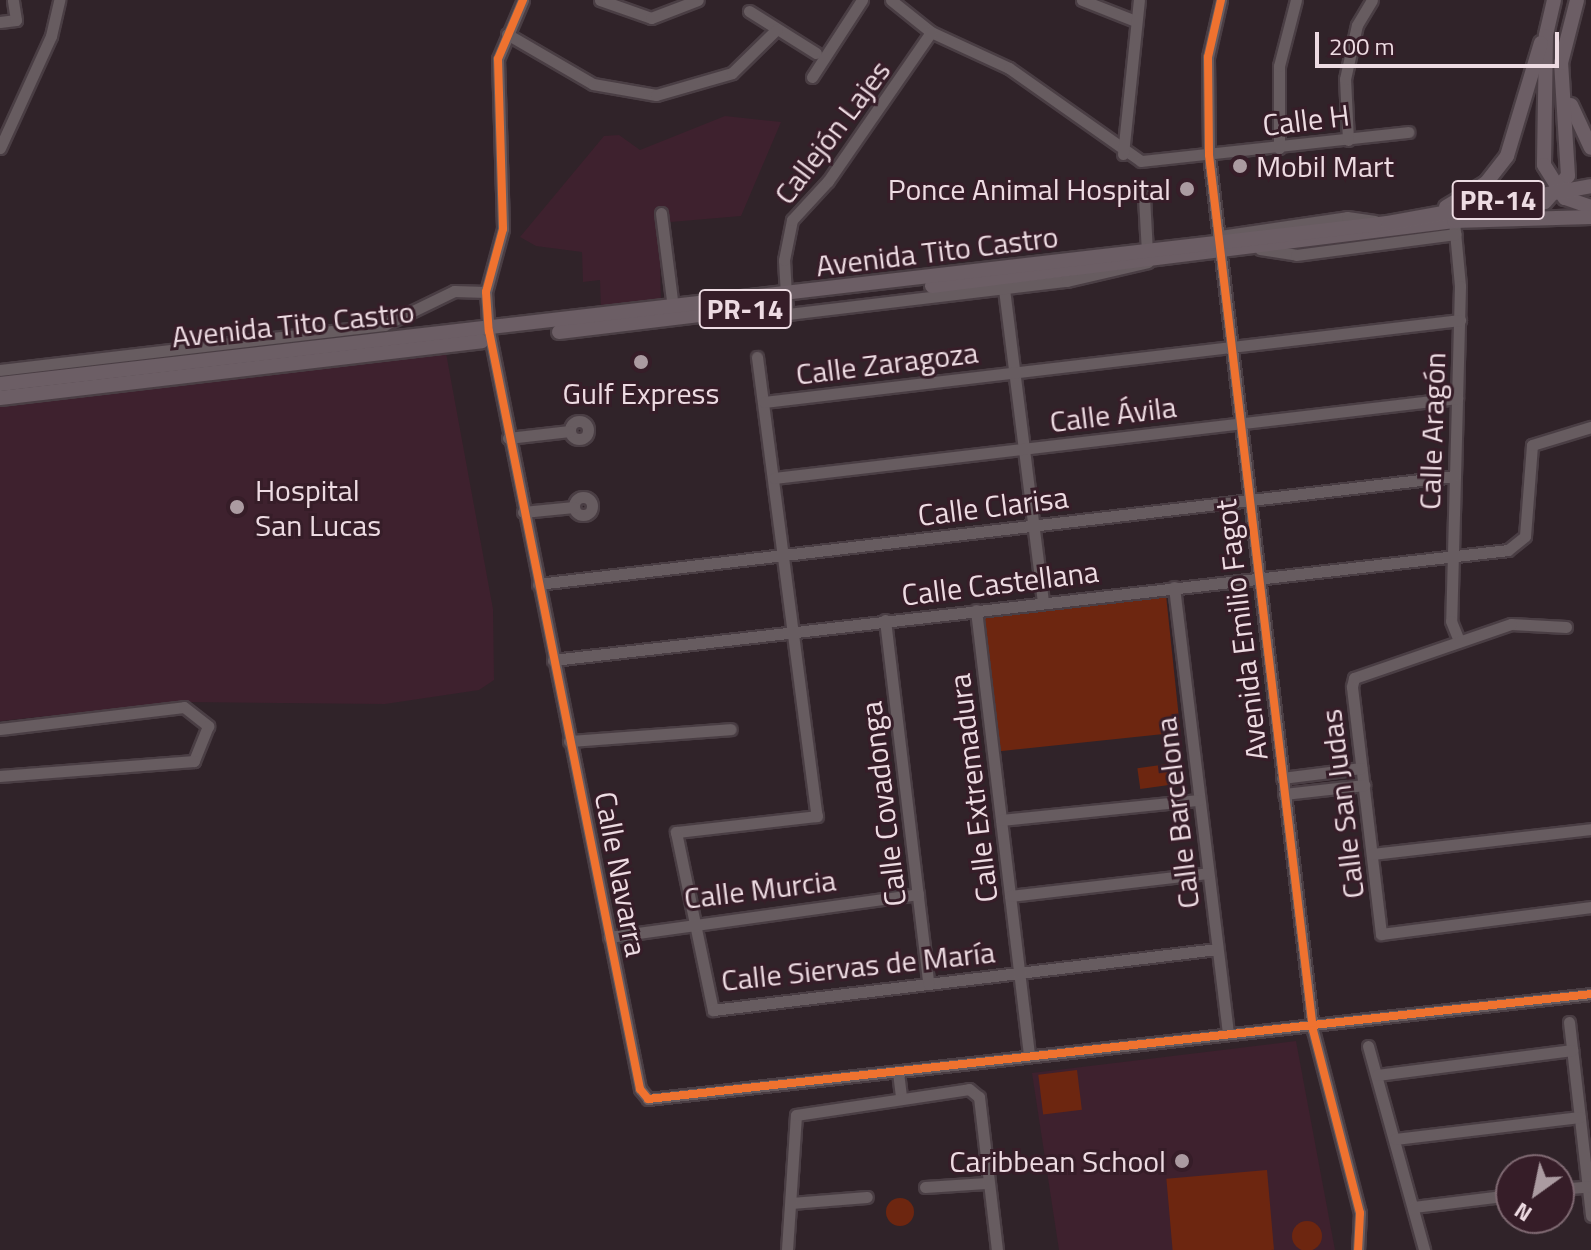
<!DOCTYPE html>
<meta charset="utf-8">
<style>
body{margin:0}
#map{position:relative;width:1591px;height:1250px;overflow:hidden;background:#302329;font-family:"Titillium Web",sans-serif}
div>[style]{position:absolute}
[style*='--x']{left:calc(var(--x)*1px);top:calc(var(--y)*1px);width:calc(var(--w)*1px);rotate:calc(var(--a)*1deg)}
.built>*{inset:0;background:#3e212e}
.green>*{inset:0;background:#6d2610;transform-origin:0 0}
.round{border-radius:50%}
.roads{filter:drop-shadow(2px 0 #4a3e44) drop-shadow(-2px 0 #4a3e44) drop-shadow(0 2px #4a3e44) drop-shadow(0 -2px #4a3e44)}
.minor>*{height:11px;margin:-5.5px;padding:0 5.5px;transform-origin:5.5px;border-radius:5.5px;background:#675c60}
.minor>.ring{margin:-5.5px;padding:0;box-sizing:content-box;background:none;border:11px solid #675c60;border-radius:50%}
.major>*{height:14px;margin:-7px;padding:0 7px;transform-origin:7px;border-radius:7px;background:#6c5e65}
.cycleway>*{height:8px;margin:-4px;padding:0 4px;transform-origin:4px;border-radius:4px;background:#ef722f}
.dots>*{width:22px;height:22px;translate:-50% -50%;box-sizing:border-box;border:4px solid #361d28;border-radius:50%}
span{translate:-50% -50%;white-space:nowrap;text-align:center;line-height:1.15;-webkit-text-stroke:6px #361d28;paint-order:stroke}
.shield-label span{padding:2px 6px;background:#361d28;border:2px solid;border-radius:6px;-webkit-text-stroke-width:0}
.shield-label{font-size:28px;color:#eddbe2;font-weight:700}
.street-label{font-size:30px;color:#eddbe2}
.poi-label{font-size:30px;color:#eddbe2}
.left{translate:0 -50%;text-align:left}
.right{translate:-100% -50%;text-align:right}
.north{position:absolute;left:1495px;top:1154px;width:80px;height:80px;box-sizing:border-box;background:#361d28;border:2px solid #7f6972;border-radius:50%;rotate:213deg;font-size:22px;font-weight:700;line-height:32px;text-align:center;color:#eddbe2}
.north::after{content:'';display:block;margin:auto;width:28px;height:36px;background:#ab9ba1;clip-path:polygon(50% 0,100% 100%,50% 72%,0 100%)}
.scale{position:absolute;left:1315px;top:32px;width:244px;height:36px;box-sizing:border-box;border:4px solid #eddbe2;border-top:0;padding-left:10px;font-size:24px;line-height:28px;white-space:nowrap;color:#eddbe2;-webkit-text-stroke:6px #361d28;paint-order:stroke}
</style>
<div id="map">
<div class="built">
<div style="clip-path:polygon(725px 116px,781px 122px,741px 216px,659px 223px,661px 303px,601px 310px,600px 280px,583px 282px,582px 252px,536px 246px,520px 237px,604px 136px,619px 135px,640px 150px)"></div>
<div style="clip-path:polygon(446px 353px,493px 609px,494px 680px,479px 690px,385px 704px,185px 702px,0 721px,0 406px)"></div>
<div style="clip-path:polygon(1296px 1041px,1335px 1250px,1059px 1250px,1032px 1073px)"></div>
</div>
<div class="green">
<div style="left:1166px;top:595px;width:138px;height:184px;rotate:84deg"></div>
<div style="left:1175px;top:763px;width:21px;height:38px;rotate:82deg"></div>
<div style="left:1077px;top:1070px;width:40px;height:39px;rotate:83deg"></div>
<div style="left:1267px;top:1170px;width:80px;height:101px;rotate:85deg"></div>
<div class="round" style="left:886px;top:1198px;width:28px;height:28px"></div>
<div class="round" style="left:1292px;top:1221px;width:30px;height:30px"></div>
</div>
<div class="roads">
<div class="minor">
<div style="--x:523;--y:0;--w:64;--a:113"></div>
<div style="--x:498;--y:59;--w:170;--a:88.3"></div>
<div style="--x:503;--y:229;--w:65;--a:105.1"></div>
<div style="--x:486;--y:292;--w:39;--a:86"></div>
<div style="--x:489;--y:331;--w:773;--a:78.73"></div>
<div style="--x:640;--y:1089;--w:13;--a:51"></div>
<div style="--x:648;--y:1099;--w:949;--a:-6.35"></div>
<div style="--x:600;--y:0;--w:54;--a:19.4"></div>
<div style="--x:651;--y:18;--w:50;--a:-21"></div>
<div style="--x:891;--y:0;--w:51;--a:38.7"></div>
<div style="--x:931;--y:32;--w:86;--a:24.8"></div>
<div style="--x:1009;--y:68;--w:161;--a:35.2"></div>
<div style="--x:1141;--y:161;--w:269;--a:-6.2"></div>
<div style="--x:1082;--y:0;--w:55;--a:21.4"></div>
<div style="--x:1221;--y:0;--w:58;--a:102.8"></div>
<div style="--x:1208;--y:57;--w:98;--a:89.4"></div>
<div style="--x:1209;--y:155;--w:881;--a:83.22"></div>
<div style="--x:1313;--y:1030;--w:189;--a:75.6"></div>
<div style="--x:1360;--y:1213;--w:37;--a:93"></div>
<div style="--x:749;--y:11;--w:79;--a:32.1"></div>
<div style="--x:0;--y:22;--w:16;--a:-7"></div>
<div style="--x:16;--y:20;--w:20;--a:-99"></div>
<div style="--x:507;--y:34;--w:99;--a:30.2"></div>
<div style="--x:593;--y:84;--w:64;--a:9.9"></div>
<div style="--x:656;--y:95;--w:79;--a:-16.1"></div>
<div style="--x:732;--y:73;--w:63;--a:-44.4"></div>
<div style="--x:812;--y:77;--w:92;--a:-57"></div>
<div style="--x:1348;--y:140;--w:61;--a:-92.8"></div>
<div style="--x:1345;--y:79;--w:55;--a:-77.5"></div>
<div style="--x:1357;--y:25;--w:29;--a:-59"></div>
<div style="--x:0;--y:148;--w:123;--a:-65.5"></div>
<div style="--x:51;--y:36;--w:37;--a:-77"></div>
<div style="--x:1279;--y:148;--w:82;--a:-90"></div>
<div style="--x:1279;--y:66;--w:68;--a:-75.6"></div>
<div style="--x:1123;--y:154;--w:155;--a:-84.1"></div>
<div style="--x:1144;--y:197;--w:55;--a:86.9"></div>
<div style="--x:661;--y:213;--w:96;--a:82.8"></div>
<div style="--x:1454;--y:221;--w:65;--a:84.7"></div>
<div style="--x:1460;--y:286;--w:335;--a:91.5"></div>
<div style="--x:1451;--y:621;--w:22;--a:68"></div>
<div style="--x:1220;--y:236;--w:128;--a:-8.5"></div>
<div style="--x:1347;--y:217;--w:28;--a:8"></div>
<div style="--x:1260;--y:249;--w:36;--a:9"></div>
<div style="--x:1296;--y:255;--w:161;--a:-7.5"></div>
<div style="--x:1003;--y:281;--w:323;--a:82.9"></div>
<div style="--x:720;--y:313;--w:27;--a:13"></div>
<div style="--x:746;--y:319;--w:323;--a:-6.8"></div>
<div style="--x:1067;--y:281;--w:83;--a:-13.2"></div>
<div style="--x:787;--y:313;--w:53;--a:-93.2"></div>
<div style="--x:784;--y:260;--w:41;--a:-78.7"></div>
<div style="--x:792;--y:220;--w:53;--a:-47.3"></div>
<div style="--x:828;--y:181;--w:181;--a:-55.3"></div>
<div style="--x:757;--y:357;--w:463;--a:82.6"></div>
<div style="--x:817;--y:816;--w:142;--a:173.5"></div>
<div style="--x:676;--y:832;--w:182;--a:78.3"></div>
<div style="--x:713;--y:1010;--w:508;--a:-6.9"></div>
<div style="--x:0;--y:370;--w:387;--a:-6.7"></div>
<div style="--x:384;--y:325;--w:78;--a:-25.9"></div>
<div style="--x:454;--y:291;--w:32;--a:2"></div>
<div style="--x:764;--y:402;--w:701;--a:-6.72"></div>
<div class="ring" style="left:570px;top:421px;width:7px;height:7px"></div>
<div style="--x:508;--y:438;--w:62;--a:-6.4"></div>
<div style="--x:774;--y:478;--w:688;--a:-6.68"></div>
<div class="ring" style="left:574px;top:497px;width:7px;height:7px"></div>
<div style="--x:523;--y:512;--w:51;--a:-5.6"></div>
<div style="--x:538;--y:584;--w:923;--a:-6.72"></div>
<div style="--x:1174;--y:587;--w:450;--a:83.1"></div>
<div style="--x:976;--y:610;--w:449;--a:83.2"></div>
<div style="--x:885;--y:620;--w:366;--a:83.2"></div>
<div style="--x:1566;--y:627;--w:55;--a:-176.9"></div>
<div style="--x:1511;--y:624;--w:166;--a:161"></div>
<div style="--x:1354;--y:678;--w:9;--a:103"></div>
<div style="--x:1352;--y:687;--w:249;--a:83.3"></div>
<div style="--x:1381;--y:934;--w:212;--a:-7.3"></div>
<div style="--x:553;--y:660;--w:961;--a:-6.57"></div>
<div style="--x:1508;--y:550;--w:22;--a:-39"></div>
<div style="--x:1525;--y:536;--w:91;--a:-85.6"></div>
<div style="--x:1532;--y:445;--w:62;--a:-17"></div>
<div style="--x:0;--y:729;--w:185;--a:-6.8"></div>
<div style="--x:184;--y:707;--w:31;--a:38"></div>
<div style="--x:208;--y:726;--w:38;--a:112"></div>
<div style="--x:194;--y:761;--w:195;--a:175.6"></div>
<div style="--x:569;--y:741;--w:162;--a:-4.2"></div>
<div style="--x:1282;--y:778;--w:80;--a:-7.2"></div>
<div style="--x:1284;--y:794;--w:81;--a:-6.4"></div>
<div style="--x:1001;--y:820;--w:199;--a:-5.8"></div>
<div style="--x:1372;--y:854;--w:220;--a:-6.5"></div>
<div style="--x:1010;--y:896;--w:199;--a:-6.6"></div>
<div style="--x:609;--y:937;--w:312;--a:-7.9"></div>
<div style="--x:1569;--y:1022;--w:195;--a:83.5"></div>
<div style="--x:1368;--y:1046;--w:212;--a:74.6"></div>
<div style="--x:898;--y:1072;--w:25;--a:83"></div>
<div style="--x:1377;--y:1075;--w:197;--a:-7.3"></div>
<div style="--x:1395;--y:1139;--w:186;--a:-6.8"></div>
<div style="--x:925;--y:1187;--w:61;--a:-3.8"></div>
<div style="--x:1559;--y:1189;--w:32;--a:-5"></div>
<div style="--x:791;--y:1203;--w:76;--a:-4.5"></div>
<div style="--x:1413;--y:1207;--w:99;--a:-7"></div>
<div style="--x:787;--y:1250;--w:135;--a:-86.2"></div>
<div style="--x:796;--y:1115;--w:175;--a:-8.5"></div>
<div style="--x:969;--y:1089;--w:13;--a:39"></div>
<div style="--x:979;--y:1097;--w:154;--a:83.3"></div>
</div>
<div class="major">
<div style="--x:1554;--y:0;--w:37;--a:103"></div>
<div style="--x:1546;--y:36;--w:129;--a:90.9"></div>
<div style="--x:1544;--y:165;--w:39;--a:58"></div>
<div style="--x:1565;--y:198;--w:28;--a:19"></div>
<div style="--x:1571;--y:105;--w:47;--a:65.1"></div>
<div style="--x:1446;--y:207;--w:47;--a:-31"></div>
<div style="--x:1486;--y:183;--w:34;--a:-52"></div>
<div style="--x:1507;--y:156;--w:118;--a:-73.3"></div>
<div style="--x:1477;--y:216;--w:69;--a:-11.6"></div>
<div style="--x:1545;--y:202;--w:35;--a:-49"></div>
<div style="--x:1568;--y:176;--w:113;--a:-93.5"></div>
<div style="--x:1561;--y:63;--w:65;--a:-75.7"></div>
<div style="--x:932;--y:286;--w:526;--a:-7.1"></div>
<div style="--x:1454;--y:221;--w:137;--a:-1.7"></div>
<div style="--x:559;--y:332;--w:183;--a:-6.9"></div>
<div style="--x:0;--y:384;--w:1397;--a:-6.62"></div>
<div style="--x:1388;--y:223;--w:206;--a:-10.3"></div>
<div style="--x:0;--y:398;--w:485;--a:-6.7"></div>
</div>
</div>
<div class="cycleway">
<div style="--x:523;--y:0;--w:64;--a:113"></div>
<div style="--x:498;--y:59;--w:170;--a:88.3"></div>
<div style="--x:503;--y:229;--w:65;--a:105.1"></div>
<div style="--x:486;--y:292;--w:39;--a:86"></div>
<div style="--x:489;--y:331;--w:773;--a:78.73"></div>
<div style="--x:640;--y:1089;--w:13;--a:51"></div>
<div style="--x:648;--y:1099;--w:949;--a:-6.35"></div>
<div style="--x:1221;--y:0;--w:58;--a:102.8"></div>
<div style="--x:1208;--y:57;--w:98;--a:89.4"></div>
<div style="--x:1209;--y:155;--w:881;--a:83.22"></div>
<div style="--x:1313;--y:1030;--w:189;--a:75.6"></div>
<div style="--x:1360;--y:1213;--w:37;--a:93"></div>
</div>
<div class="dots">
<div style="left:1240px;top:166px;background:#ab9ba1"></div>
<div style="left:1187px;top:189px;background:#ab9ba1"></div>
<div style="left:641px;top:362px;background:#ab9ba1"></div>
<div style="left:237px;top:507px;background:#ab9ba1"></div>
<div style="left:1182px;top:1161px;background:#ab9ba1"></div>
</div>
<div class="shield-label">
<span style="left:1498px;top:200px">PR-14</span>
<span style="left:745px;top:309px">PR-14</span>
</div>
<div class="street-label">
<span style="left:1306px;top:120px;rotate:-7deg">Calle H</span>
<span style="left:832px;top:132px;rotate:-53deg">Callejón Lajes</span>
<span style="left:937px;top:251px;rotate:-7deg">Avenida Tito Castro</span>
<span style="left:293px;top:324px;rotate:-6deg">Avenida Tito Castro</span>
<span style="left:887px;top:363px;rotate:-7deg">Calle Zaragoza</span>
<span style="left:1113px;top:414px;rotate:-7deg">Calle Ávila</span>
<span style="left:1432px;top:431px;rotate:-88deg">Calle Aragón</span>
<span style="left:993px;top:506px;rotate:-7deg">Calle Clarisa</span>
<span style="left:1000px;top:583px;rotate:-7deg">Calle Castellana</span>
<span style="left:1241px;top:630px;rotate:-97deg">Avenida Emilio Fagot</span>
<span style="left:973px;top:788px;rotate:-97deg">Calle Extremadura</span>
<span style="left:883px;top:804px;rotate:-97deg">Calle Covadonga</span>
<span style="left:1342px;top:804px;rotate:-97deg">Calle San Judas</span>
<span style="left:1177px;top:813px;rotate:-97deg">Calle Barcelona</span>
<span style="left:621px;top:874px;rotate:79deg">Calle Navarra</span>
<span style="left:760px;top:889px;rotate:-7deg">Calle Murcia</span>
<span style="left:858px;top:966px;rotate:-6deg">Calle Siervas de María</span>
</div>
<div class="poi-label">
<span class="left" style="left:1256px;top:166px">Mobil Mart</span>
<span class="right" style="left:1171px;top:189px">Ponce Animal Hospital</span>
<span style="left:641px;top:393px">Gulf Express</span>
<span class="left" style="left:255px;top:507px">Hospital<br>San Lucas</span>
<span class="right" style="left:1166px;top:1161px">Caribbean School</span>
</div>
<div class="north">N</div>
<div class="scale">200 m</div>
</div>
